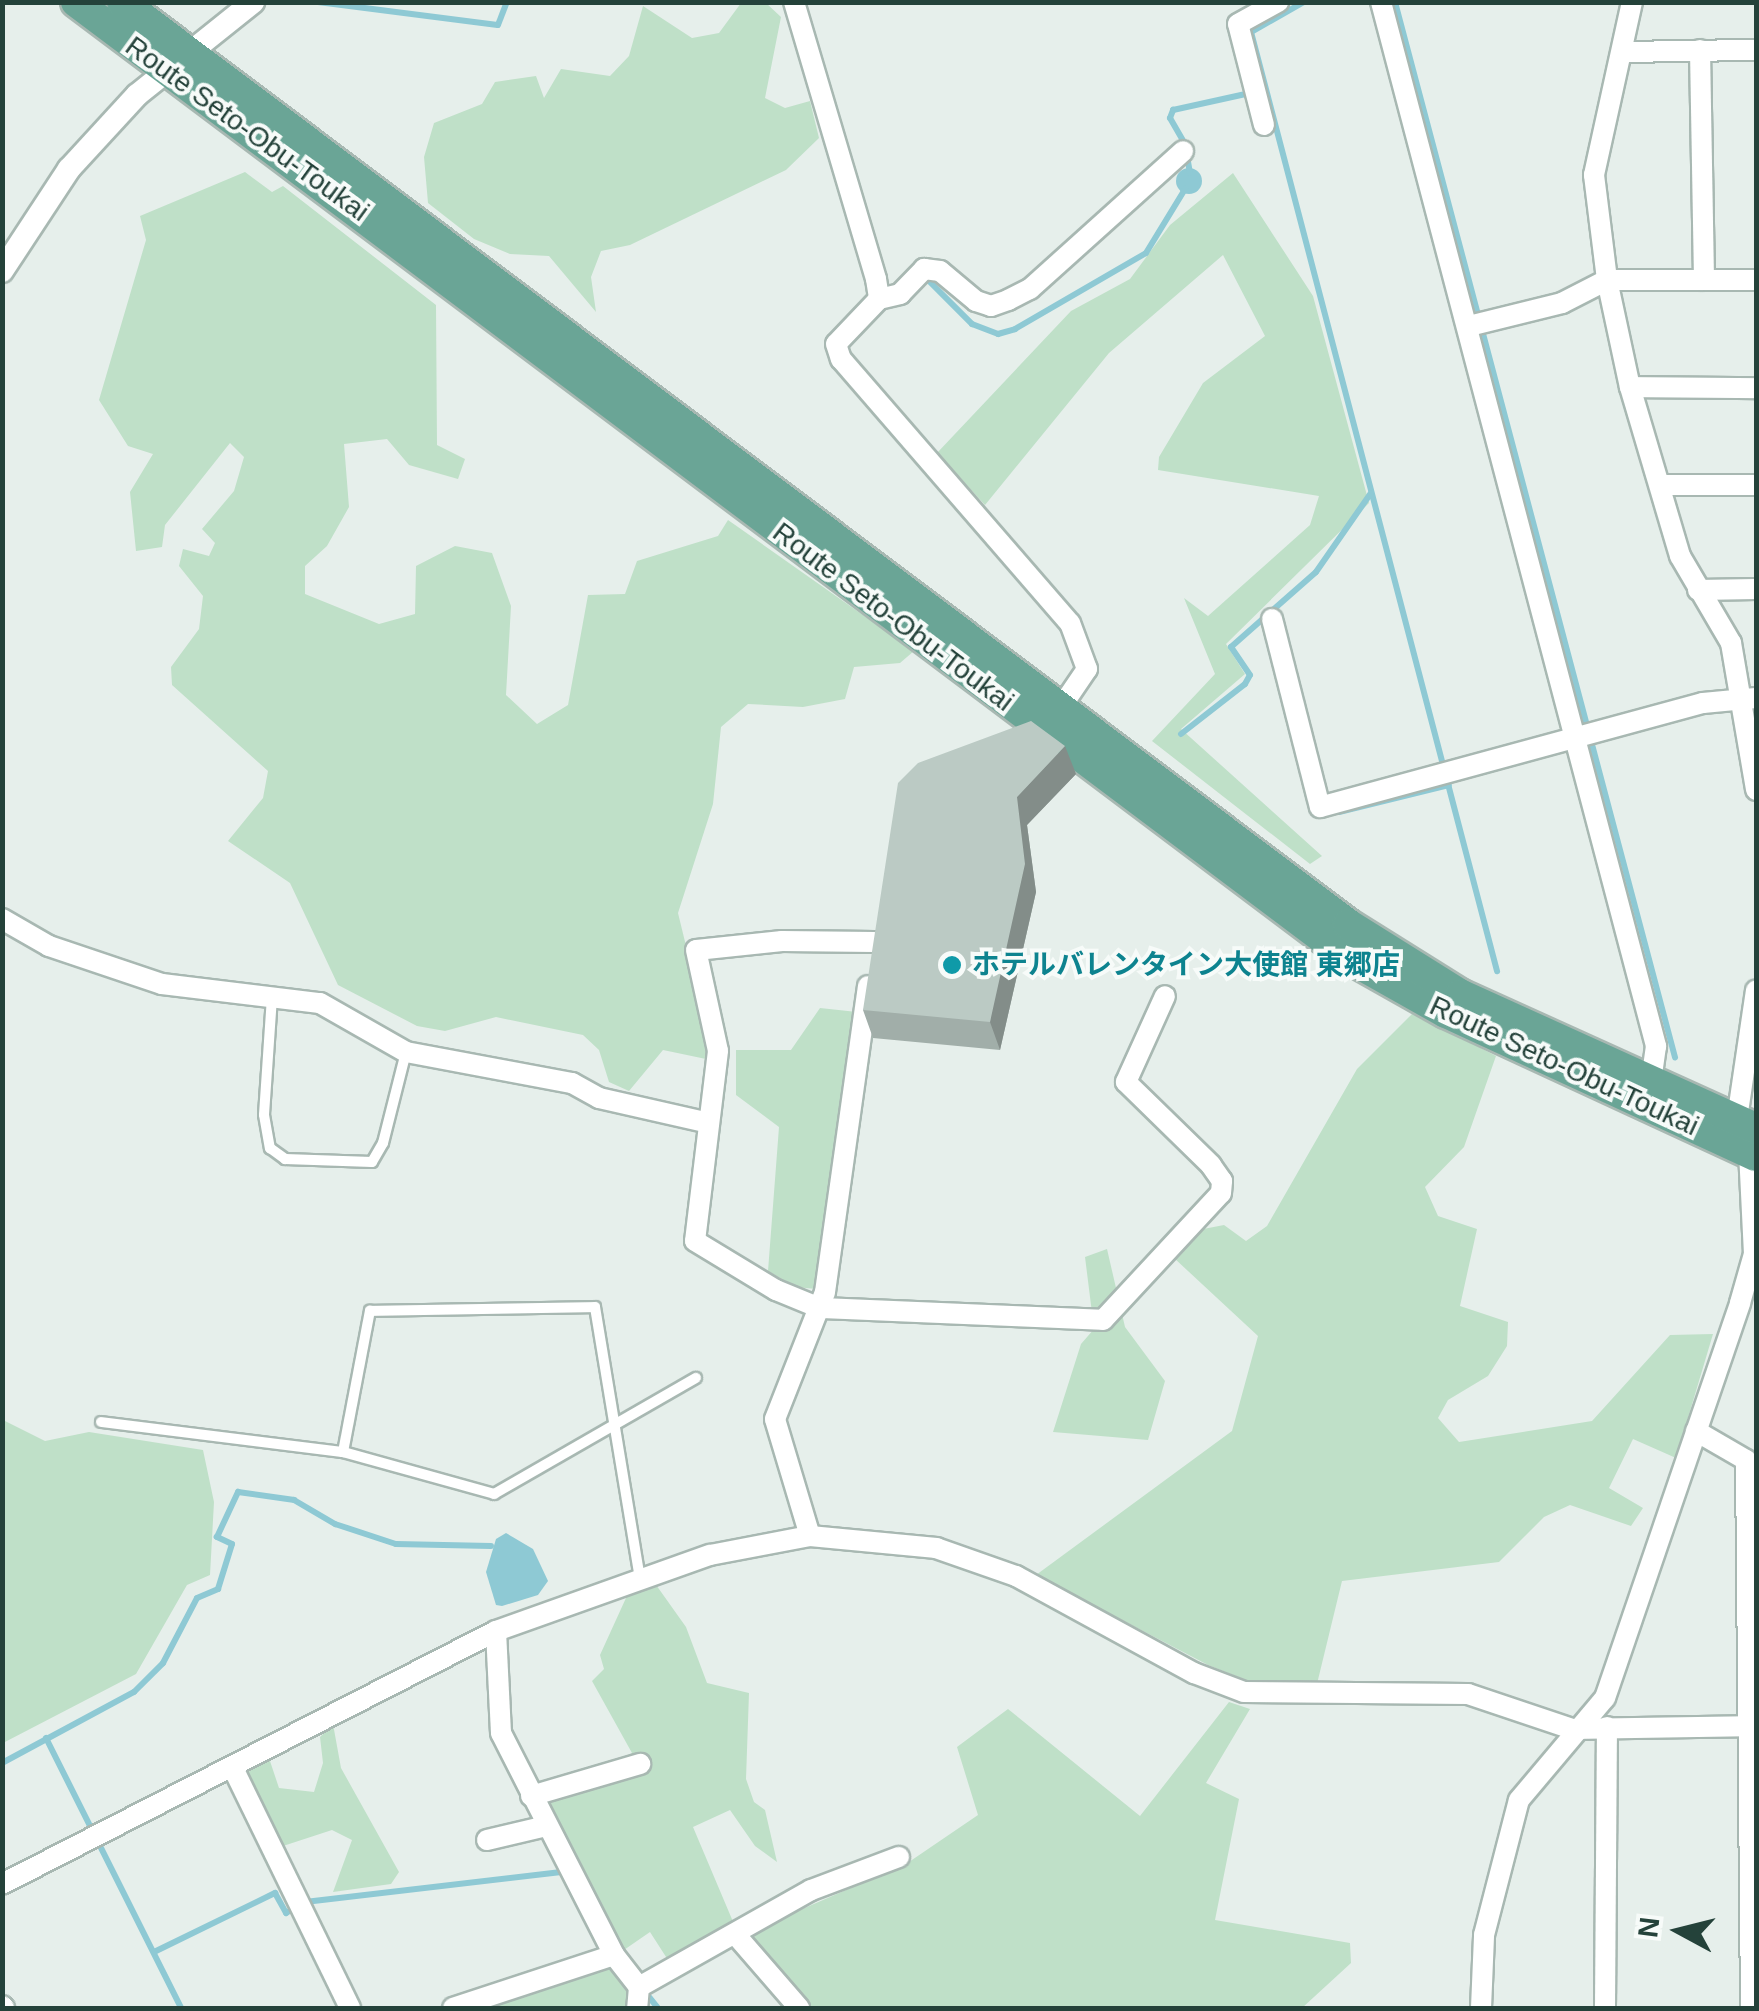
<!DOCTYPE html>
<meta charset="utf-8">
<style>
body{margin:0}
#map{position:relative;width:1759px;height:2011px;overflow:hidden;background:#e6efeb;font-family:Arial,"Noto Sans JP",sans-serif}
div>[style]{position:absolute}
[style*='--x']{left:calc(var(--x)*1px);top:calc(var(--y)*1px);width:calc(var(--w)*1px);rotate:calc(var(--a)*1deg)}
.green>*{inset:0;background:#bfe0c8}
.water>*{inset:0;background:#8ec9d4}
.round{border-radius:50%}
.stream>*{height:6px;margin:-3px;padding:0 3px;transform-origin:3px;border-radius:3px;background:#8ec9d4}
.roads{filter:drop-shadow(2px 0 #a8b8b2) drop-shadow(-2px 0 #a8b8b2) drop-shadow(0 2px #a8b8b2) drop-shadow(0 -2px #a8b8b2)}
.service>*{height:10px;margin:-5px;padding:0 5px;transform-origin:5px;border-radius:5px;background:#fff}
.minor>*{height:20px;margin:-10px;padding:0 10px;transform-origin:10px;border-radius:10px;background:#fff}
.tertiary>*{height:22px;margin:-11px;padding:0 11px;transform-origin:11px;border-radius:11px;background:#fff}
.primary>*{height:30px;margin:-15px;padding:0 15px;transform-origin:15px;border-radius:15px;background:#6aa596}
.wall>*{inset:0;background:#a1aea9}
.shaded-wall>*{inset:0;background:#838d89}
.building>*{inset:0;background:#bbcac4}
.dots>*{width:28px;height:28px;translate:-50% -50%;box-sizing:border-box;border:5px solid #f7fbf9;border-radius:50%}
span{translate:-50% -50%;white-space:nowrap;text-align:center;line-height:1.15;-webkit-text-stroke:8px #f7fbf9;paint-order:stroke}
.street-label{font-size:28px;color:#24423a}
.culture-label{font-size:28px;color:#0d838f;font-weight:700}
.left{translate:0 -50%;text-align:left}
.frame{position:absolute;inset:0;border:5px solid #24423a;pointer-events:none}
.north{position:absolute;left:1629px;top:1881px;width:100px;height:100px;-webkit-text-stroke:8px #f7fbf9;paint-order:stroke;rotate:277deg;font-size:28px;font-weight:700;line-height:40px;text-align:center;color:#24423a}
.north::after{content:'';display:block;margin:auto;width:35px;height:45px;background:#24423a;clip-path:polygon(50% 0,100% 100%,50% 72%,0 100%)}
</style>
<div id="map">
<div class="green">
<div style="clip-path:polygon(741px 3px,766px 3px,781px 17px,765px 98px,785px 108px,810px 101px,819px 138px,786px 170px,630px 245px,601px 251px,591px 277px,596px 312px,549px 256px,510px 254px,474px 239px,428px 203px,424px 157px,434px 123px,482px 104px,495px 82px,536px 76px,544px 98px,561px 69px,610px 76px,629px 56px,643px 6px,692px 38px,719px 33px)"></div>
<div style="clip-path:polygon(245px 172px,272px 192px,283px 186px,436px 305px,437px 445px,465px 459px,458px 479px,409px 465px,387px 439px,344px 444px,349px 507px,327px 546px,305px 566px,305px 594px,379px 624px,415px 614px,416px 566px,455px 546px,492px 553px,511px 606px,506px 695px,537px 724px,568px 705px,588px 595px,625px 594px,637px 561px,718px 536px,728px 520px,914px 651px,900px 663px,854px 667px,845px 699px,803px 707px,748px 704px,721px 727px,713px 804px,678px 913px,707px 1032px,706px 1059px,663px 1050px,629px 1091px,609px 1082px,599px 1050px,583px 1035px,496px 1017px,445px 1031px,417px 1026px,338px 985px,290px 883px,228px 841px,263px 798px,268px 771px,172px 685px,171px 667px,199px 629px,203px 596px,179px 566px,183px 549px,209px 556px,215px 543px,202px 529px,234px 491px,244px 457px,230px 443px,165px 525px,162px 547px,136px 551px,130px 492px,153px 454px,128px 446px,99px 400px,146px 240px,140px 216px)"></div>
<div style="clip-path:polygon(1233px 173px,1313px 296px,1369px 503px,1226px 644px,1245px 674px,1181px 729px,1322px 856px,1310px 864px,1152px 741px,1215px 674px,1184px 598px,1208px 616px,1310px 525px,1319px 496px,1158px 470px,1159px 457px,1203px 383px,1265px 336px,1223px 255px,1109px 353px,985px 505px,937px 453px,1071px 311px,1130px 279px,1170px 225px)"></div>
<div style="clip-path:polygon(820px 1008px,857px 1012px,816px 1289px,796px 1287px,768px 1271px,779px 1127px,736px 1095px,736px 1050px,791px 1050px)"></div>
<div style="clip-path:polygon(1413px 1013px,1496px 1056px,1464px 1147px,1425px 1187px,1438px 1216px,1477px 1229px,1460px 1306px,1508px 1322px,1507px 1346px,1488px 1376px,1448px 1400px,1438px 1418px,1459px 1442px,1592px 1421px,1670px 1335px,1713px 1334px,1676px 1458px,1633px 1439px,1609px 1488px,1643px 1508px,1631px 1526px,1570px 1505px,1544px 1517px,1499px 1562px,1342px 1581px,1316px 1688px,1261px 1686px,1208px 1665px,1036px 1575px,1232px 1431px,1258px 1336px,1174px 1258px,1193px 1231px,1224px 1225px,1246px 1241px,1267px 1226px,1357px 1069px)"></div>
<div style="clip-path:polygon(1107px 1249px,1125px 1327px,1165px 1381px,1148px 1440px,1053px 1432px,1081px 1344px,1094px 1329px,1085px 1257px)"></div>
<div style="clip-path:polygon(3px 1420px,45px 1441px,89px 1432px,203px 1450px,214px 1502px,210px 1575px,187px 1585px,136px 1674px,3px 1743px)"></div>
<div style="clip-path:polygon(654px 1582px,686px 1627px,707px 1683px,749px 1693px,746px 1779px,754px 1802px,765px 1810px,777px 1862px,755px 1846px,730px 1810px,693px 1827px,734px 1924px,668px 1960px,650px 1932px,621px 1952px,544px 1799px,632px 1753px,592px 1681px,604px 1669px,600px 1655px,631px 1587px)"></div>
<div style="clip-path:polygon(1229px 1702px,1250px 1709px,1206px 1783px,1239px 1799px,1215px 1920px,1350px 1943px,1351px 1963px,1302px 2008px,807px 2008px,751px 1943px,754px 1930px,906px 1864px,978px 1815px,957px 1747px,1008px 1709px,1140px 1816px)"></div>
<div style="clip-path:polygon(333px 1724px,341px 1768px,399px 1872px,391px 1884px,333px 1892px,352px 1840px,332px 1830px,280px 1847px,245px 1774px,269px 1758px,279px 1788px,314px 1792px,323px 1763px,320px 1737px)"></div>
<div style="clip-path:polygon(614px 1963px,632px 1993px,630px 2008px,474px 2008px)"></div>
</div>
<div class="water">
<div class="round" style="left:1176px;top:168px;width:26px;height:26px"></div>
<div style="clip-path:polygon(506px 1533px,533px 1549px,548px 1581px,538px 1595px,502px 1606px,496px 1605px,486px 1572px,496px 1539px)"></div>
</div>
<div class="stream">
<div style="--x:318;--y:2;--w:181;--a:7.3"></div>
<div style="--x:498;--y:25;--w:25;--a:-69"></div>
<div style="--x:1304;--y:2;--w:61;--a:150.5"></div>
<div style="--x:1251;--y:32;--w:971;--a:75.32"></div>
<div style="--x:1395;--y:2;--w:1092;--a:75.14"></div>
<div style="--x:1190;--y:173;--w:29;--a:-100"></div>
<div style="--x:1185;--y:144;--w:30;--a:-120"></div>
<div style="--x:1170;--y:118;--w:9;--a:-69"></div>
<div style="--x:1173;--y:110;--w:79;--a:-12.4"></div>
<div style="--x:929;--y:281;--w:61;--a:45"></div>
<div style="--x:972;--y:324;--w:28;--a:21"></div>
<div style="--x:998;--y:334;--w:18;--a:-16"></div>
<div style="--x:1015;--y:329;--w:151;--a:-30.1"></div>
<div style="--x:1146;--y:253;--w:75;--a:-58.6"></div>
<div style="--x:1181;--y:734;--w:81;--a:-38"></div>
<div style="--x:1245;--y:684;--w:10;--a:-61"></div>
<div style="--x:1250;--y:675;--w:34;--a:-124"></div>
<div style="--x:1231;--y:647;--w:113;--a:-41.4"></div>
<div style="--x:1316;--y:572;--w:96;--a:-55.2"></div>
<div style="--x:1339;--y:812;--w:113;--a:-13.8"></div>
<div style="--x:46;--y:1738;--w:302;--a:63.4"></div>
<div style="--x:2;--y:1763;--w:150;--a:-28.3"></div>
<div style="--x:134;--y:1692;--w:41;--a:-45"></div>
<div style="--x:163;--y:1663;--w:73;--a:-62.4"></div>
<div style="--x:197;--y:1598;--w:23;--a:-23"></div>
<div style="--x:218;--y:1589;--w:47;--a:-72.7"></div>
<div style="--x:232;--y:1544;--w:17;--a:-155"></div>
<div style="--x:217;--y:1537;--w:50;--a:-65"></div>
<div style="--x:238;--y:1492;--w:57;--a:8.1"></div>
<div style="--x:294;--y:1500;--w:48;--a:30.3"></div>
<div style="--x:335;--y:1524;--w:64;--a:18.2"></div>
<div style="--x:396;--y:1544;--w:95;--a:1.2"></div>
<div style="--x:154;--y:1952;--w:135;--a:-26"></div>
<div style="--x:275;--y:1893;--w:23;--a:61"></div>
<div style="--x:286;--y:1913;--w:22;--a:-30"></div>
<div style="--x:305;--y:1902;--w:258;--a:-6.7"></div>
<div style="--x:649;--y:1997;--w:14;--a:51"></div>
</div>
<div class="roads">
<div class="service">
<div style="--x:272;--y:997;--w:118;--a:93.9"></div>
<div style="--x:264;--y:1115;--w:34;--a:80"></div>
<div style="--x:270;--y:1148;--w:19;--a:36"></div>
<div style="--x:285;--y:1159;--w:87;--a:2"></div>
<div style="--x:372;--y:1162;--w:22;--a:-60"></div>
<div style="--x:383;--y:1143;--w:94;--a:-75.8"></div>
<div style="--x:101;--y:1422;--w:244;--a:7.1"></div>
<div style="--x:343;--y:1452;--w:157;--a:15.5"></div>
<div style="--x:494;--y:1494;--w:233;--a:-29.9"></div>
<div style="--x:343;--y:1452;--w:144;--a:-79.2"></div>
<div style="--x:370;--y:1311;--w:225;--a:-1"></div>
<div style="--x:595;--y:1307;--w:275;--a:80.6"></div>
</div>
<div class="minor">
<div style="--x:794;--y:2;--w:289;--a:73.5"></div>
<div style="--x:876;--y:279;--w:20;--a:81"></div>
<div style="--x:879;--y:299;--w:62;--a:133.7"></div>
<div style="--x:836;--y:344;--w:16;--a:72"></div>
<div style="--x:841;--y:359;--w:349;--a:49.1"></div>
<div style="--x:1070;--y:623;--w:49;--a:69.7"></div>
<div style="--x:1087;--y:669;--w:57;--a:124.2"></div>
<div style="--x:1381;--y:2;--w:1080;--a:75.24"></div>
<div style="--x:1656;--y:1046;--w:36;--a:98"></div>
<div style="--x:1632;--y:2;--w:177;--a:102.4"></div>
<div style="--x:1594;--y:175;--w:106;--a:82.9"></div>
<div style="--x:1607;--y:280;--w:109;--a:77.9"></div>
<div style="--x:1630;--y:387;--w:176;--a:73.5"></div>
<div style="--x:1680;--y:556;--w:101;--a:59.6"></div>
<div style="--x:1731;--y:643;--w:149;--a:80.3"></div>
<div style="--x:1700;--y:50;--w:230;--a:89"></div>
<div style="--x:1622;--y:52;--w:134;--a:-0.9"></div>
<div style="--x:1264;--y:125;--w:104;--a:-104.4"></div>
<div style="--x:1238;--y:24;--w:46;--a:-28.8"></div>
<div style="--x:879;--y:299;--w:22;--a:-13"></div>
<div style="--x:900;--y:294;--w:35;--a:-46"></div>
<div style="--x:924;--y:269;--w:16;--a:7"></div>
<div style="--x:940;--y:271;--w:47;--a:39.8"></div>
<div style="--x:976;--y:301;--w:16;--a:18"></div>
<div style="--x:991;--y:306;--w:18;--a:-19"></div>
<div style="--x:1008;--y:300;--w:25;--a:-27"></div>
<div style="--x:1030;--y:289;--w:206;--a:-42"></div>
<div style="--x:1469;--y:326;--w:96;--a:-13.9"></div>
<div style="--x:1562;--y:303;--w:51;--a:-27.1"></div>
<div style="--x:1607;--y:280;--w:149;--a:0"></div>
<div style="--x:1630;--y:387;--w:126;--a:0.5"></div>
<div style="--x:1660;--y:485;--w:96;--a:0"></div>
<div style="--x:1698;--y:590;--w:58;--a:-1"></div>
<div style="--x:1272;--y:619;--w:194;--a:75.7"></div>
<div style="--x:1320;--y:807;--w:397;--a:-15.2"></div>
<div style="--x:1703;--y:703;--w:53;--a:-5.4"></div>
<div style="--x:2;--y:919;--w:54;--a:29.9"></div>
<div style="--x:49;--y:946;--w:119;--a:18.6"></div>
<div style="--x:162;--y:984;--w:159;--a:6.9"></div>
<div style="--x:320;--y:1003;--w:99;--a:29.7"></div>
<div style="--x:406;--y:1052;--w:169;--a:10.6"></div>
<div style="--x:572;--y:1083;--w:31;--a:29"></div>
<div style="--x:599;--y:1098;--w:113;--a:12.8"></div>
<div style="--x:874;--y:942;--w:92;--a:-179.4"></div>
<div style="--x:782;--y:941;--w:86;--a:174"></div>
<div style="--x:696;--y:950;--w:103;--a:77.7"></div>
<div style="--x:718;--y:1051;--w:191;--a:96.9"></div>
<div style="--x:695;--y:1241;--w:95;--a:31.2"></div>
<div style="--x:776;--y:1290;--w:48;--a:22.2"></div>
<div style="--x:820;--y:1308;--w:283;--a:2.4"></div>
<div style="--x:1103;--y:1320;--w:173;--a:-47.1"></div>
<div style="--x:1221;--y:1193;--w:12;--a:-85"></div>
<div style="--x:1222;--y:1181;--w:19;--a:-125"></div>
<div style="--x:1211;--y:1165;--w:119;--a:-135.7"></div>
<div style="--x:1126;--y:1082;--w:94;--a:-65.6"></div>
<div style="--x:1737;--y:1119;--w:130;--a:-81.6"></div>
<div style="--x:1696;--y:1431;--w:58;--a:30.1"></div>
<div style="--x:1746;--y:1460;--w:548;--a:89.48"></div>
<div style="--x:810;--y:1536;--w:122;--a:-106.7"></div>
<div style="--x:775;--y:1419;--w:136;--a:-68.5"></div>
<div style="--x:825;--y:1292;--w:309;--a:-82"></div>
<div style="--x:496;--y:1631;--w:102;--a:87.2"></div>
<div style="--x:501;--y:1733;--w:249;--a:63"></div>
<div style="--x:614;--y:1955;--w:41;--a:52"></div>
<div style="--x:639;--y:1987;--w:21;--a:95"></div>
<div style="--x:234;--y:1770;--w:265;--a:64"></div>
<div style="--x:531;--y:1796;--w:114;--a:-16.4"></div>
<div style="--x:487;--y:1840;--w:61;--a:-13.3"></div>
<div style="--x:2;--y:1884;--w:555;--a:-27.12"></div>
<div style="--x:496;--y:1631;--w:227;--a:-19.6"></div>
<div style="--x:710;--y:1555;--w:102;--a:-10.8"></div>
<div style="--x:810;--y:1536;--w:127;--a:5.4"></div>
<div style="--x:936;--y:1548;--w:85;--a:19.3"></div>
<div style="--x:1016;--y:1576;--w:203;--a:28.6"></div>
<div style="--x:1194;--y:1673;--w:53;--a:20.8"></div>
<div style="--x:1244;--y:1692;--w:224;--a:0.5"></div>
<div style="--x:1468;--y:1694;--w:110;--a:18.6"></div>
<div style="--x:1572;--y:1729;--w:184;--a:-0.9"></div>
<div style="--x:735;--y:1934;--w:98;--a:49.1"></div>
<div style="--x:639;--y:1987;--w:197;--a:-29.4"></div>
<div style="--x:811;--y:1890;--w:94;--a:-20.6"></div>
<div style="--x:2;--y:2006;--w:3;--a:45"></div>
<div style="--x:453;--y:2008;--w:169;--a:-18.2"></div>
<div style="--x:1481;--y:2008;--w:73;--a:-87.6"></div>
<div style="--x:1484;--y:1935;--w:139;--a:-75.5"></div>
<div style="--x:1519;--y:1800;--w:133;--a:-49.9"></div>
<div style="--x:1605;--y:1698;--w:417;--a:-71.1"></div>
<div style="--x:1740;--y:1303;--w:51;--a:-74.1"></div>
<div style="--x:1754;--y:1254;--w:101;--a:-92.8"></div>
<div style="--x:1605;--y:2008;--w:281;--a:-89.6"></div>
</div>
<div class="tertiary">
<div style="--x:2;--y:271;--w:122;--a:-56.7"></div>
<div style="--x:69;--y:169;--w:100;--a:-47.4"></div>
<div style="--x:137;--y:95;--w:149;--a:-38.7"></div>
</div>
<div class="primary">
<div style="--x:76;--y:2;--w:1593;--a:36.91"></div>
<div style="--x:1350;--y:959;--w:110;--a:29.4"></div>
<div style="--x:1446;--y:1013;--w:341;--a:24.8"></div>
<div style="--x:122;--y:2;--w:1534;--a:36.94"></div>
<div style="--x:1348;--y:924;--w:132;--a:32"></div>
<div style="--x:1460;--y:994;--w:325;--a:24.4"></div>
</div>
</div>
<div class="wall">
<div style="clip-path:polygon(1031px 721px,1076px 774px,1027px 825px,1036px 892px,1000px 1050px,873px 1038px,863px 1010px)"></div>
</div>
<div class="shaded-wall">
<div style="clip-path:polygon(1065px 746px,1076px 774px,1027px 825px,1036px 892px,1000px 1050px,990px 1022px,1017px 797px)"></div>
</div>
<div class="building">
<div style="clip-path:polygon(1031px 721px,1065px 746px,1017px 797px,1025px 864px,990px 1022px,863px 1010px,898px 783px,918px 763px)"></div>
</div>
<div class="dots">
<div style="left:952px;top:965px;background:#0f9aa8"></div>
</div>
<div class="street-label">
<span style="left:247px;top:129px;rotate:36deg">Route Seto-Obu-Toukai</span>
<span style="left:893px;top:617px;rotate:37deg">Route Seto-Obu-Toukai</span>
<span style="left:1564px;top:1066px;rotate:25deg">Route Seto-Obu-Toukai</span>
</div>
<div class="culture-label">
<span class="left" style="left:972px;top:965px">ホテルバレンタイン大使館 東郷店</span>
</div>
<div class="frame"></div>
<div class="north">N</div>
</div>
